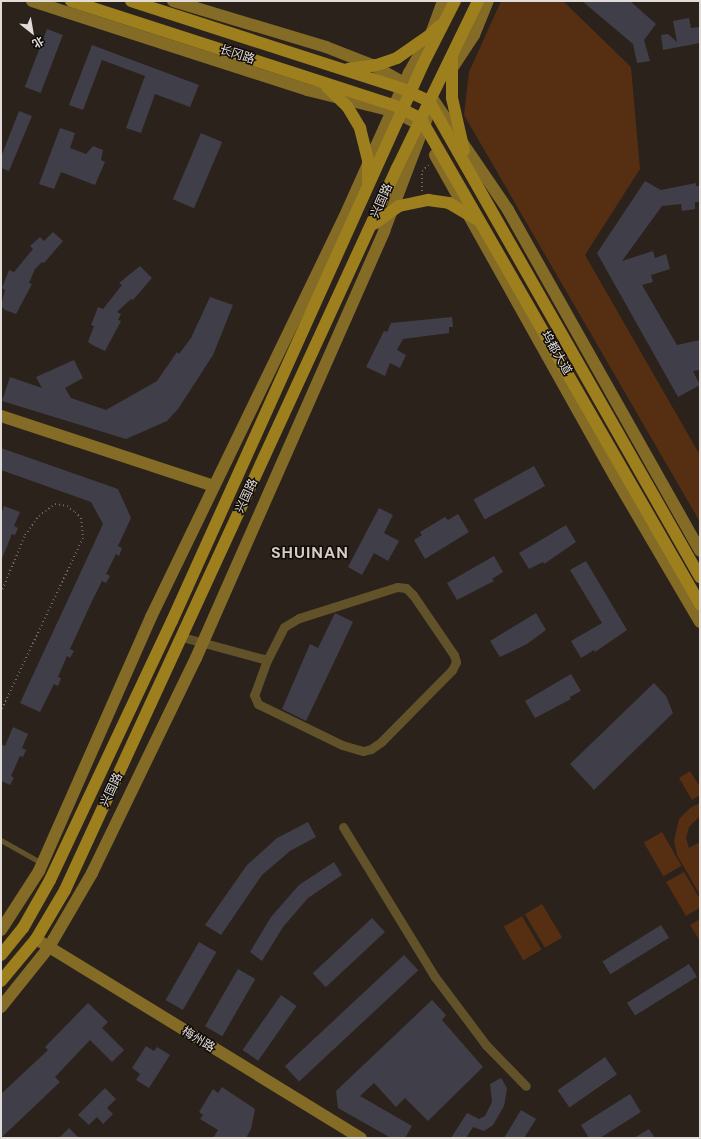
<!DOCTYPE html>
<meta charset="utf-8">
<style>
body{margin:0}
#map{position:relative;width:701px;height:1139px;overflow:hidden;background:#2b221c;font-family:"DM Sans","Noto Sans SC",sans-serif}
div>[style]{position:absolute}
[style*='--x']{left:calc(var(--x)*1px);top:calc(var(--y)*1px);width:calc(var(--w)*1px);rotate:calc(var(--a)*1deg)}
.green>*{inset:0;background:#562e11;transform-origin:0 0}
.building>*{inset:0;background:#403e48;transform-origin:0 0}
.path>*{height:2px;margin-top:-1px;transform-origin:0;background:repeating-linear-gradient(90deg,#726a65 0 1px,transparent 0 4px)}
.lane>*{height:4.5px;margin:-2.25px;padding:0 2.25px;transform-origin:2.25px;border-radius:2.25px;background:#61522a}
.street>*{height:9px;margin:-4.5px;padding:0 4.5px;transform-origin:4.5px;border-radius:4.5px;background:#61522a}
.secondary>*{height:12px;margin:-6px;padding:0 6px;transform-origin:6px;border-radius:6px;background:#846b26}
.primary>*{height:12px;margin:-6px;padding:0 6px;transform-origin:6px;border-radius:6px;background:#9e7f1d}
span{translate:-50% -50%;white-space:nowrap;text-align:center;line-height:1.15;-webkit-text-stroke:3px #100c09;paint-order:stroke}
.street-label{font-size:12px;color:#e2dcd8}
.district-label{font-size:16px;color:#d8cbc3;font-weight:700;letter-spacing:1px}
.frame{position:absolute;inset:0;border:2px solid #e2dcd8;pointer-events:none}
.north{position:absolute;left:12px;top:12px;width:40px;height:40px;-webkit-text-stroke:3px #100c09;paint-order:stroke;rotate:149deg;font-size:11px;font-weight:700;line-height:16px;text-align:center;color:#e2dcd8}
.north::after{content:'';display:block;margin:auto;width:14px;height:18px;background:#e2dcd8;clip-path:polygon(50% 0,100% 100%,50% 72%,0 100%)}
</style>
<div id="map">
<div class="green">
<div style="clip-path:polygon(501px 1px,563px 1px,631px 67px,640px 169px,585px 255px,700px 455px,700px 522px,464px 115px,469px 72px)"></div>
<div style="clip-path:polygon(690px 771px,700px 787px,700px 795px,692px 800px,679px 778px)"></div>
<div style="clip-path:polygon(700px 803px,700px 816px,689px 827px,686px 838px,689px 848px,700px 842px,700px 895px,677px 855px,674px 841px,679px 819px,690px 808px)"></div>
<div style="left:662px;top:832px;width:39px;height:21px;rotate:60deg"></div>
<div style="clip-path:polygon(684px 872px,700px 899px,700px 908px,686px 916px,666px 882px)"></div>
<div style="left:542px;top:904px;width:39px;height:20px;rotate:59deg"></div>
<div style="left:522px;top:916px;width:39px;height:21px;rotate:60deg"></div>
<div style="clip-path:polygon(700px 919px,700px 941px,690px 925px)"></div>
</div>
<div class="building">
<div style="clip-path:polygon(582px 1px,630px 1px,656px 24px,644px 40px,650px 61px,637px 63px,633px 44px)"></div>
<div style="clip-path:polygon(689px 18px,691px 28px,700px 27px,700px 43px,663px 50px,661px 35px,668px 34px,677px 42px,673px 21px)"></div>
<div style="left:47px;top:29px;width:17px;height:62px;rotate:21deg"></div>
<div style="clip-path:polygon(92px 45px,199px 85px,190px 107px,155px 94px,141px 133px,126px 128px,145px 76px,102px 60px,83px 110px,69px 105px)"></div>
<div style="clip-path:polygon(19px 111px,32px 116px,9px 171px,1px 168px,1px 157px)"></div>
<div style="clip-path:polygon(60px 128px,75px 133px,70px 148px,86px 154px,93px 146px,103px 150px,101px 160px,105px 162px,95px 185px,61px 172px,54px 189px,39px 184px)"></div>
<div style="left:201px;top:133px;width:23px;height:72px;rotate:23deg"></div>
<div style="clip-path:polygon(645px 181px,661px 190px,696px 183px,696px 186px,700px 186px,700px 202px,695px 202px,695px 209px,682px 211px,681px 204px,662px 206px,622px 261px,653px 251px,655px 258px,666px 254px,670px 269px,651px 275px,653px 282px,642px 285px,677px 345px,700px 340px,700px 370px,693px 371px,700px 385px,678px 397px,597px 253px)"></div>
<div style="clip-path:polygon(53px 232px,63px 241px,44px 263px,42px 262px,35px 269px,29px 283px,32px 284px,16px 314px,5px 310px,1px 306px,5px 290px,2px 288px,9px 270px,14px 272px,33px 249px,30px 246px,40px 237px,44px 241px)"></div>
<div style="clip-path:polygon(140px 266px,152px 278px,133px 300px,131px 299px,117px 312px,121px 314px,118px 320px,121px 321px,105px 351px,94px 346px,88px 342px,94px 326px,91px 325px,98px 307px,103px 309px,122px 285px,119px 283px)"></div>
<div style="clip-path:polygon(210px 297px,233px 305px,213px 355px,178px 409px,167px 421px,126px 439px,2px 401px,10px 377px,42px 388px,36px 377px,74px 360px,83px 378px,65px 388px,71px 398px,106px 410px,157px 381px,177px 352px,179px 354px,191px 338px)"></div>
<div style="clip-path:polygon(452px 317px,453px 327px,449px 327px,449px 333px,403px 339px,397px 350px,406px 355px,400px 368px,390px 363px,385px 376px,366px 367px,384px 331px,387px 332px,391px 323px)"></div>
<div style="clip-path:polygon(1px 448px,118px 489px,131px 518px,118px 546px,122px 548px,119px 556px,116px 554px,106px 574px,110px 576px,106px 583px,102px 581px,93px 599px,70px 649px,74px 651px,70px 658px,67px 656px,58px 677px,61px 678px,58px 686px,54px 684px,40px 712px,20px 703px,103px 524px,91px 502px,1px 470px)"></div>
<div style="left:534px;top:466px;width:23px;height:69px;rotate:61deg"></div>
<div style="clip-path:polygon(4px 506px,20px 512px,14px 526px,18px 528px,15px 535px,12px 534px,1px 561px,1px 514px)"></div>
<div style="clip-path:polygon(379px 508px,393px 515px,384px 533px,399px 541px,388px 561px,374px 553px,362px 575px,348px 567px)"></div>
<div style="clip-path:polygon(458px 514px,469px 532px,425px 559px,414px 540px,422px 535px,420px 532px,445px 517px,448px 520px)"></div>
<div style="clip-path:polygon(566px 525px,576px 542px,544px 564px,543px 562px,529px 569px,519px 553px)"></div>
<div style="clip-path:polygon(494px 556px,503px 572px,492px 579px,494px 581px,457px 600px,447px 583px)"></div>
<div style="clip-path:polygon(586px 561px,627px 630px,595px 652px,594px 650px,581px 658px,571px 641px,602px 623px,570px 570px)"></div>
<div style="clip-path:polygon(335px 613px,353px 622px,306px 721px,282px 709px,310px 644px,318px 648px)"></div>
<div style="clip-path:polygon(536px 613px,546px 630px,527px 644px,500px 657px,490px 641px)"></div>
<div style="clip-path:polygon(571px 674px,581px 691px,570px 697px,571px 699px,535px 718px,525px 701px)"></div>
<div style="clip-path:polygon(654px 683px,666px 696px,673px 713px,594px 790px,570px 764px)"></div>
<div style="clip-path:polygon(13px 727px,28px 734px,22px 748px,26px 750px,23px 757px,20px 756px,11px 776px,14px 778px,10px 785px,1px 781px,1px 744px,5px 746px)"></div>
<div style="clip-path:polygon(308px 822px,316px 837px,290px 851px,262px 875px,221px 935px,205px 925px,247px 865px,277px 838px)"></div>
<div style="clip-path:polygon(334px 862px,342px 875px,308px 898px,283px 927px,262px 961px,250px 952px,271px 917px,299px 885px)"></div>
<div style="left:372px;top:918px;width:19px;height:81px;rotate:47deg"></div>
<div style="left:661px;top:925px;width:15px;height:69px;rotate:58deg"></div>
<div style="left:199px;top:942px;width:20px;height:67px;rotate:30deg"></div>
<div style="left:404px;top:955px;width:21px;height:163px;rotate:47deg"></div>
<div style="left:689px;top:964px;width:15px;height:73px;rotate:58deg"></div>
<div style="left:238px;top:969px;width:20px;height:66px;rotate:30deg"></div>
<div style="left:281px;top:995px;width:19px;height:67px;rotate:35deg"></div>
<div style="clip-path:polygon(432px 1000px,446px 1015px,442px 1020px,483px 1067px,428px 1121px,405px 1098px,396px 1107px,374px 1083px,360px 1096px,412px 1126px,405px 1138px,391px 1138px,338px 1108px,336px 1091px)"></div>
<div style="clip-path:polygon(88px 1003px,108px 1022px,102px 1028px,124px 1050px,112px 1062px,90px 1040px,55px 1077px,60px 1082px,1px 1138px,1px 1094px,48px 1050px,45px 1047px)"></div>
<div style="clip-path:polygon(146px 1046px,154px 1051px,157px 1047px,170px 1055px,149px 1088px,136px 1080px,140px 1074px,132px 1068px)"></div>
<div style="left:605px;top:1057px;width:21px;height:58px;rotate:55deg"></div>
<div style="clip-path:polygon(501px 1078px,507px 1088px,506px 1095px,504px 1106px,493px 1125px,484px 1131px,473px 1127px,466px 1138px,451px 1138px,467px 1113px,479px 1119px,485px 1116px,492px 1102px,490px 1084px)"></div>
<div style="clip-path:polygon(222px 1087px,255px 1109px,251px 1129px,246px 1138px,213px 1138px,218px 1130px,200px 1119px,203px 1115px,199px 1112px,213px 1089px,218px 1093px)"></div>
<div style="clip-path:polygon(105px 1088px,116px 1099px,107px 1108px,113px 1114px,103px 1124px,97px 1117px,89px 1125px,78px 1115px)"></div>
<div style="clip-path:polygon(630px 1094px,641px 1112px,600px 1138px,589px 1138px,581px 1125px)"></div>
<div style="clip-path:polygon(521px 1110px,536px 1119px,524px 1138px,504px 1138px)"></div>
<div style="clip-path:polygon(69px 1128px,79px 1138px,59px 1138px)"></div>
<div style="clip-path:polygon(649px 1129px,655px 1138px,634px 1138px)"></div>
</div>
<div class="path">
<div style="--x:422;--y:191;--w:20;--a:-90"></div>
<div style="--x:422;--y:171;--w:9;--a:-41"></div>
<div style="--x:1;--y:593;--w:63;--a:-67.5"></div>
<div style="--x:25;--y:535;--w:24;--a:-54"></div>
<div style="--x:39;--y:516;--w:20;--a:-37"></div>
<div style="--x:55;--y:504;--w:12;--a:9"></div>
<div style="--x:67;--y:506;--w:10;--a:37"></div>
<div style="--x:75;--y:512;--w:8;--a:45"></div>
<div style="--x:81;--y:518;--w:20;--a:84"></div>
<div style="--x:83;--y:538;--w:191;--a:115.4"></div>
</div>
<div class="lane">
<div style="--x:1;--y:840;--w:47;--a:29.3"></div>
</div>
<div class="street">
<div style="--x:182;--y:637;--w:88;--a:15.1"></div>
<div style="--x:267;--y:660;--w:37;--a:110"></div>
<div style="--x:254;--y:695;--w:10;--a:66"></div>
<div style="--x:258;--y:704;--w:93;--a:26"></div>
<div style="--x:342;--y:745;--w:22;--a:16"></div>
<div style="--x:363;--y:751;--w:8;--a:-14"></div>
<div style="--x:371;--y:749;--w:12;--a:-35"></div>
<div style="--x:381;--y:742;--w:101;--a:-45.4"></div>
<div style="--x:452;--y:670;--w:9;--a:-63"></div>
<div style="--x:456;--y:662;--w:7;--a:-106"></div>
<div style="--x:454;--y:655;--w:73;--a:-124.3"></div>
<div style="--x:413;--y:595;--w:10;--a:-135"></div>
<div style="--x:406;--y:588;--w:9;--a:-174"></div>
<div style="--x:397;--y:587;--w:103;--a:162.4"></div>
<div style="--x:299;--y:618;--w:17;--a:149"></div>
<div style="--x:284;--y:627;--w:37;--a:117"></div>
<div style="--x:343;--y:827;--w:176;--a:58.5"></div>
<div style="--x:435;--y:977;--w:85;--a:53.1"></div>
<div style="--x:486;--y:1045;--w:57;--a:45.7"></div>
</div>
<div class="secondary">
<div style="--x:32;--y:1;--w:289;--a:17.9"></div>
<div style="--x:307;--y:90;--w:89;--a:13.7"></div>
<div style="--x:393;--y:111;--w:28;--a:27"></div>
<div style="--x:418;--y:124;--w:11;--a:56"></div>
<div style="--x:173;--y:1;--w:160;--a:16.7"></div>
<div style="--x:326;--y:47;--w:49;--a:21.4"></div>
<div style="--x:372;--y:65;--w:45;--a:29.4"></div>
<div style="--x:449;--y:73;--w:45;--a:-56.7"></div>
<div style="--x:474;--y:35;--w:37;--a:-68"></div>
<div style="--x:432;--y:98;--w:135;--a:55.8"></div>
<div style="--x:508;--y:210;--w:391;--a:60.6"></div>
<div style="--x:435;--y:155;--w:369;--a:60.8"></div>
<div style="--x:615;--y:477;--w:168;--a:59.6"></div>
<div style="--x:1;--y:416;--w:224;--a:18.2"></div>
<div style="--x:1;--y:930;--w:70;--a:-57.2"></div>
<div style="--x:39;--y:871;--w:278;--a:-66.2"></div>
<div style="--x:151;--y:617;--w:443;--a:-64.2"></div>
<div style="--x:344;--y:218;--w:159;--a:-65.9"></div>
<div style="--x:409;--y:73;--w:45;--a:-60.6"></div>
<div style="--x:431;--y:34;--w:35;--a:-70"></div>
<div style="--x:36;--y:939;--w:381;--a:31.5"></div>
<div style="--x:1;--y:1007;--w:77;--a:-51.3"></div>
<div style="--x:49;--y:947;--w:86;--a:-59.8"></div>
<div style="--x:92;--y:873;--w:239;--a:-64.2"></div>
<div style="--x:196;--y:658;--w:467;--a:-66.2"></div>
<div style="--x:384;--y:231;--w:121;--a:-69.2"></div>
</div>
<div class="primary">
<div style="--x:71;--y:1;--w:342;--a:17.9"></div>
<div style="--x:396;--y:106;--w:28;--a:27"></div>
<div style="--x:421;--y:119;--w:560;--a:60.09"></div>
<div style="--x:131;--y:1;--w:286;--a:17.9"></div>
<div style="--x:403;--y:89;--w:29;--a:25"></div>
<div style="--x:429;--y:101;--w:548;--a:60.35"></div>
<div style="--x:452;--y:59;--w:39;--a:90"></div>
<div style="--x:452;--y:98;--w:54;--a:77.2"></div>
<div style="--x:348;--y:69;--w:29;--a:-8"></div>
<div style="--x:377;--y:65;--w:21;--a:-19"></div>
<div style="--x:397;--y:58;--w:39;--a:-35"></div>
<div style="--x:429;--y:36;--w:14;--a:-45"></div>
<div style="--x:327;--y:87;--w:28;--a:44"></div>
<div style="--x:347;--y:106;--w:26;--a:59"></div>
<div style="--x:360;--y:128;--w:32;--a:76"></div>
<div style="--x:368;--y:159;--w:22;--a:90"></div>
<div style="--x:374;--y:224;--w:31;--a:-36"></div>
<div style="--x:399;--y:206;--w:30;--a:-12"></div>
<div style="--x:428;--y:200;--w:21;--a:8"></div>
<div style="--x:449;--y:203;--w:31;--a:31"></div>
<div style="--x:1;--y:955;--w:35;--a:-51"></div>
<div style="--x:23;--y:928;--w:55;--a:-60.6"></div>
<div style="--x:50;--y:880;--w:286;--a:-64.8"></div>
<div style="--x:172;--y:621;--w:611;--a:-65.74"></div>
<div style="--x:423;--y:64;--w:71;--a:-63.1"></div>
<div style="--x:1;--y:981;--w:55;--a:-50.2"></div>
<div style="--x:36;--y:939;--w:57;--a:-59.4"></div>
<div style="--x:65;--y:890;--w:795;--a:-65.31"></div>
<div style="--x:397;--y:168;--w:186;--a:-64.1"></div>
</div>
<div class="street-label">
<span style="left:237px;top:55px;rotate:18deg">长冈路</span>
<span style="left:382px;top:201px;rotate:-66deg">兴国路</span>
<span style="left:556px;top:353px;rotate:60deg">坞都大道</span>
<span style="left:247px;top:496px;rotate:-65deg">兴国路</span>
<span style="left:112px;top:790px;rotate:-65deg">兴国路</span>
<span style="left:198px;top:1040px;rotate:32deg">梅州路</span>
</div>
<div class="district-label">
<span style="left:310px;top:553px">SHUINAN</span>
</div>
<div class="frame"></div>
<div class="north">北</div>
</div>
